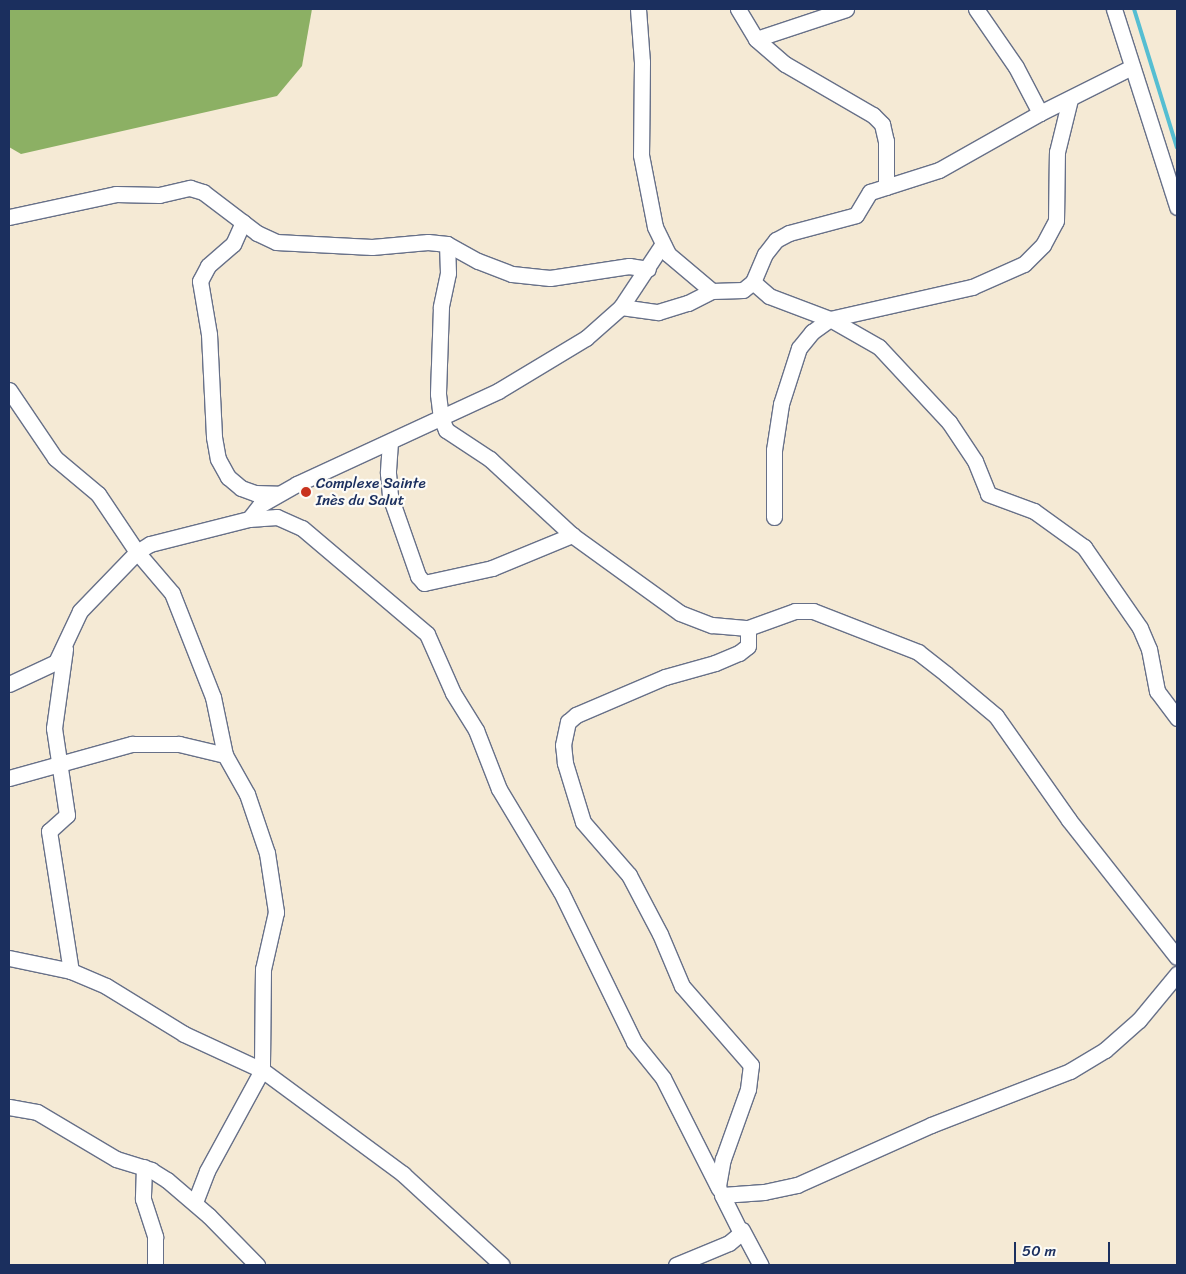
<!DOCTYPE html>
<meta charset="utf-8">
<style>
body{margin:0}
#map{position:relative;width:1186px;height:1274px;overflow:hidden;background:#f5ead5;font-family:Sriracha,sans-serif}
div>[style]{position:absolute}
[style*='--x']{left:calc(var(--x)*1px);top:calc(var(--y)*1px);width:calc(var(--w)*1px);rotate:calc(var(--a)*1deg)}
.forest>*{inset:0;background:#8cb064}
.stream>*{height:4px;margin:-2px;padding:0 2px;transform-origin:2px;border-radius:2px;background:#55bed2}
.roads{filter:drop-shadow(1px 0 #677088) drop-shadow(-1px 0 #677088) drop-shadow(0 1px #677088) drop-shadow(0 -1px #677088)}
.street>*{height:15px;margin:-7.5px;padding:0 7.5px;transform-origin:7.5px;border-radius:7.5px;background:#fff}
.dots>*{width:14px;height:14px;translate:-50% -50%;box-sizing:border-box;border:2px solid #fdfcf7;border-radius:50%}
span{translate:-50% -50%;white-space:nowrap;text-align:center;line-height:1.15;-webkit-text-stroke:4.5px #fdfcf7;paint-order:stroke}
.poi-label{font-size:15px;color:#1b2f5e}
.left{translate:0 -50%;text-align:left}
.frame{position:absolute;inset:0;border:10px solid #1b2f5e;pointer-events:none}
.scale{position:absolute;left:1014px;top:1242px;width:96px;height:22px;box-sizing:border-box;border:2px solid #1b2f5e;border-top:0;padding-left:6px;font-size:15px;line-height:18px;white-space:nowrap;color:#1b2f5e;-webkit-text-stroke:4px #fdfcf7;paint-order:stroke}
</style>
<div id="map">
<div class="forest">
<div style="clip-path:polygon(9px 9px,312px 9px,302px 66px,277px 96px,21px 154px,9px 147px)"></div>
</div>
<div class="stream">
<div style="--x:1134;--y:9;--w:145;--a:72.8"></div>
</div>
<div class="roads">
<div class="street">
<div style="--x:638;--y:9;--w:53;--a:85.7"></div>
<div style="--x:642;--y:62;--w:93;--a:90.6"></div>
<div style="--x:641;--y:155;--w:73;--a:79"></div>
<div style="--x:655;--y:227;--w:30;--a:64"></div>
<div style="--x:668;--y:254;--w:57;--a:40.1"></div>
<div style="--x:738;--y:9;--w:35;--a:59"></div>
<div style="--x:756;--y:39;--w:38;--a:41"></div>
<div style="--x:785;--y:64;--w:102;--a:30.1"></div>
<div style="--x:873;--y:115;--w:13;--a:45"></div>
<div style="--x:882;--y:124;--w:17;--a:77"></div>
<div style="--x:886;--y:141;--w:46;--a:90"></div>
<div style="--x:976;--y:9;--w:70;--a:55.4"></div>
<div style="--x:1016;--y:67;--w:52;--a:62.4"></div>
<div style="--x:1114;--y:9;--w:208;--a:72.3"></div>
<div style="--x:756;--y:39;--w:95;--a:-18.4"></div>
<div style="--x:9;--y:217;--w:109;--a:-12.1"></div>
<div style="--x:116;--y:194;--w:43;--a:1.3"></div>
<div style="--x:159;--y:195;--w:32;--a:-13"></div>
<div style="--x:190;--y:188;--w:14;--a:17"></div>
<div style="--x:203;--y:192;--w:68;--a:37.2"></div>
<div style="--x:257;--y:233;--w:21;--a:25"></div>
<div style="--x:276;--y:242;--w:96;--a:3"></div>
<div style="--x:372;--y:247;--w:56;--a:-5.1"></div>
<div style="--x:428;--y:242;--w:19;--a:6"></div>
<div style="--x:447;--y:244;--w:35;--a:29"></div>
<div style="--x:478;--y:261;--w:36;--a:21"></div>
<div style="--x:512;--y:274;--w:38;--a:6"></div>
<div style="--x:550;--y:278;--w:80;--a:-8.6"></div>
<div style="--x:629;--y:266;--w:19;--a:9"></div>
<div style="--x:243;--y:222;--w:24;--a:114"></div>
<div style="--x:233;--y:244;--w:33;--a:139"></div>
<div style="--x:208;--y:266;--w:17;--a:118"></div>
<div style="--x:200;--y:281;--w:54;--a:80.4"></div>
<div style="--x:209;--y:334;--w:103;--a:87.2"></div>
<div style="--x:214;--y:437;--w:22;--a:80"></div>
<div style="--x:218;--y:459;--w:21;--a:61"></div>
<div style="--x:228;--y:477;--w:17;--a:40"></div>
<div style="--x:241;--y:488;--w:15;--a:20"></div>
<div style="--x:255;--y:493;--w:23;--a:2"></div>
<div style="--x:447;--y:244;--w:29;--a:88"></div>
<div style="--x:448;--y:273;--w:35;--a:102"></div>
<div style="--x:441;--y:307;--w:87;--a:92"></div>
<div style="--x:438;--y:394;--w:24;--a:83"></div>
<div style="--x:441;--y:418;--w:13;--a:67"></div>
<div style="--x:446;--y:430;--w:53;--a:33.4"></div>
<div style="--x:490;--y:459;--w:112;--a:42.8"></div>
<div style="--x:572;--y:535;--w:133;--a:35.8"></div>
<div style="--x:680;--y:613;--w:34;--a:21"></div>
<div style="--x:712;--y:625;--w:36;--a:5"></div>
<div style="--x:753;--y:282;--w:21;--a:41"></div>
<div style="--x:769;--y:296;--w:65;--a:20.7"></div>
<div style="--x:830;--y:319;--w:56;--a:29.7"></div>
<div style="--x:879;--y:347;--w:103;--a:47"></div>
<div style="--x:949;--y:422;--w:47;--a:56.3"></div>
<div style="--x:975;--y:461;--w:35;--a:68"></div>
<div style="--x:988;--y:494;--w:49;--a:20.3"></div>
<div style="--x:1034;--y:511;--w:62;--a:35.8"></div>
<div style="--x:1084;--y:547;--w:98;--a:55.3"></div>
<div style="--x:1140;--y:628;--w:23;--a:67"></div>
<div style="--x:1149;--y:649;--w:43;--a:79.2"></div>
<div style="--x:1157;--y:691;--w:34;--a:53"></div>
<div style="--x:621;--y:307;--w:74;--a:-56.5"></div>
<div style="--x:9;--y:390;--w:82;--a:55.9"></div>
<div style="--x:55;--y:458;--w:56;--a:39.9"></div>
<div style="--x:98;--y:494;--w:70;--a:56.1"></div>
<div style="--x:137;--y:552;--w:54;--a:49.5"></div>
<div style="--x:172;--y:593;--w:112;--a:68.5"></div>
<div style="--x:213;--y:697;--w:59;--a:78.3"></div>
<div style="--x:225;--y:755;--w:45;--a:60.6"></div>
<div style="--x:247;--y:794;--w:62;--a:71.3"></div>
<div style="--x:267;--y:853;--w:60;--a:81.3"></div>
<div style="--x:276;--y:912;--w:58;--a:102.8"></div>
<div style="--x:263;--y:969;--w:101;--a:90.6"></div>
<div style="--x:262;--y:1070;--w:115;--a:118.6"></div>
<div style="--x:207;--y:1171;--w:33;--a:111"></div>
<div style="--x:390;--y:442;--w:31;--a:94"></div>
<div style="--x:388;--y:473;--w:23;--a:85"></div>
<div style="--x:390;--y:496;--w:85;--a:70.7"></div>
<div style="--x:418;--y:576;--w:9;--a:49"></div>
<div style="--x:424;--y:583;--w:70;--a:-12.4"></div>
<div style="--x:492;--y:568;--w:87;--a:-22.4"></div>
<div style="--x:774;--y:517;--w:67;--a:-90"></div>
<div style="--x:774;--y:450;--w:47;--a:-81.3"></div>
<div style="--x:781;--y:404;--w:59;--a:-72.2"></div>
<div style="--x:799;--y:348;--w:21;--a:-51"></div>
<div style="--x:812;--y:332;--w:22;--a:-36"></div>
<div style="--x:830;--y:319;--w:146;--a:-12.7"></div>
<div style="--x:972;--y:287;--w:57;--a:-23.9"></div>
<div style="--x:1024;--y:264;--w:27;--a:-45"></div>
<div style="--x:1043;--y:245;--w:27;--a:-62"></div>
<div style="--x:1056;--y:221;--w:69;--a:-89.2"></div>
<div style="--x:1057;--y:152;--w:55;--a:-76.2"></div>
<div style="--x:249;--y:519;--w:28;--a:-4"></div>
<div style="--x:277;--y:517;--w:27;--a:24"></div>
<div style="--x:302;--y:528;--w:164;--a:40.3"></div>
<div style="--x:427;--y:634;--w:64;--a:66.2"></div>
<div style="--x:453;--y:693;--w:44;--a:58.1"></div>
<div style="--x:476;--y:730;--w:63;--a:68.7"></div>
<div style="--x:499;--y:789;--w:120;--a:59"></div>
<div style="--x:561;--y:892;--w:167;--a:64"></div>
<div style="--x:634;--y:1042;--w:46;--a:51.1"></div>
<div style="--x:663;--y:1078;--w:124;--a:63.2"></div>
<div style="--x:65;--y:649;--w:80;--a:97.9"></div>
<div style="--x:54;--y:728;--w:88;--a:81.5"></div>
<div style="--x:67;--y:815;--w:24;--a:138"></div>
<div style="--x:49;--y:831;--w:142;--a:81.1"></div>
<div style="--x:9;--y:684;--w:52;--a:-25.1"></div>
<div style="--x:56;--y:662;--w:56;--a:-64.8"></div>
<div style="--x:80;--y:611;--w:82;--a:-46"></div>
<div style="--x:137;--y:552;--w:15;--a:-32"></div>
<div style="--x:150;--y:544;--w:102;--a:-14.2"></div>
<div style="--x:249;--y:519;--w:18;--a:-52"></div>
<div style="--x:260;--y:505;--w:43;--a:-29.6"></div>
<div style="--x:297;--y:484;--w:221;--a:-24.8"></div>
<div style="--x:498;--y:391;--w:103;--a:-31.1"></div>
<div style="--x:586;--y:338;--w:47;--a:-41.5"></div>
<div style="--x:621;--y:307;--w:37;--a:8"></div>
<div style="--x:658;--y:312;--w:31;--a:-17"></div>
<div style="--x:688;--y:303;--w:27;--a:-27"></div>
<div style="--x:712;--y:291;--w:31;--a:-2"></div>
<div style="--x:743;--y:290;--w:13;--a:-39"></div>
<div style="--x:753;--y:282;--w:30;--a:-67"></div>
<div style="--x:765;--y:254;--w:18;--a:-52"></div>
<div style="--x:776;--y:240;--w:15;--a:-28"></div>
<div style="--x:789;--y:233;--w:69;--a:-15"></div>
<div style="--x:856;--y:215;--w:27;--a:-59"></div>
<div style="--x:870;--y:192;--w:72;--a:-17.7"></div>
<div style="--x:939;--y:170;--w:116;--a:-29.4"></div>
<div style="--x:1040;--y:113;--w:103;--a:-26.6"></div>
<div style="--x:9;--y:778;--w:128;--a:-15.5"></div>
<div style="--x:132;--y:744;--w:47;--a:0"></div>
<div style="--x:179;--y:744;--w:47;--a:13.4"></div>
<div style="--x:9;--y:958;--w:63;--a:11.8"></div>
<div style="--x:71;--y:971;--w:38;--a:23"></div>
<div style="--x:106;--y:986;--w:92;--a:31.6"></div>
<div style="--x:184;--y:1034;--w:86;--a:24.8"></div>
<div style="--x:262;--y:1070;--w:175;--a:36.4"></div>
<div style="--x:403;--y:1174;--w:134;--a:42.6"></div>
<div style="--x:9;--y:1107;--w:28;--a:10"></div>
<div style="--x:37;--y:1112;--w:92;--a:30.7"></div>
<div style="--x:116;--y:1159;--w:37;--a:17"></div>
<div style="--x:151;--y:1170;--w:19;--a:32"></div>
<div style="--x:167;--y:1180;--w:55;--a:40.6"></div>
<div style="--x:209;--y:1216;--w:69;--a:45.6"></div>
<div style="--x:144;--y:1167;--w:32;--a:92"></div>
<div style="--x:143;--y:1199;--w:40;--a:72"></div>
<div style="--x:155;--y:1237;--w:28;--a:90"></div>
<div style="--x:718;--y:1186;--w:27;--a:-80"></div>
<div style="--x:723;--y:1159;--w:74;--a:-70.3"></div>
<div style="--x:748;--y:1089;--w:24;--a:-83"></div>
<div style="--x:751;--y:1065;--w:105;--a:-131.1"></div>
<div style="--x:682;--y:986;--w:56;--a:-112.9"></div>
<div style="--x:660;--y:934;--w:67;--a:-117.7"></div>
<div style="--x:629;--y:875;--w:70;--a:-131"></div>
<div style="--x:583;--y:822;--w:62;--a:-107"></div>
<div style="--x:565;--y:763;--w:18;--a:-96"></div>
<div style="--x:563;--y:745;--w:24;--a:-78"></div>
<div style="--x:568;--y:722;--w:11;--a:-41"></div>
<div style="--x:576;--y:715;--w:97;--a:-23.1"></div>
<div style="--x:665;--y:677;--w:52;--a:-15.6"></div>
<div style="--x:715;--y:663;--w:26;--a:-23"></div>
<div style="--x:739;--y:653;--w:11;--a:-38"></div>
<div style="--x:748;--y:646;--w:18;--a:-90"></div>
<div style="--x:748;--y:628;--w:50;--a:-19.9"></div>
<div style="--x:795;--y:611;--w:18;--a:0"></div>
<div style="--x:813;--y:611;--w:113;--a:21.3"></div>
<div style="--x:918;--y:652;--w:36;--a:38"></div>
<div style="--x:946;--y:674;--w:65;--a:40"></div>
<div style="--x:996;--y:716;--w:127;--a:54.9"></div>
<div style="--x:1069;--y:820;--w:174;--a:51.8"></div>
<div style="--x:742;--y:1230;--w:40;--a:62"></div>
<div style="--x:676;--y:1265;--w:57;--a:-22.5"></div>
<div style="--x:729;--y:1243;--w:16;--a:-40"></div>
<div style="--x:741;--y:1233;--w:42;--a:-116.6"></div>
<div style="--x:722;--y:1195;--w:42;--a:-4.1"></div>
<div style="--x:764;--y:1192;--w:34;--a:-12"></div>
<div style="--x:797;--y:1185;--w:147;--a:-24.1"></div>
<div style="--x:931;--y:1125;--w:149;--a:-21.2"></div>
<div style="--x:1070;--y:1071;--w:41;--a:-31"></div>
<div style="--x:1105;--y:1050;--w:45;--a:-41.4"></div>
<div style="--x:1139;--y:1020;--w:60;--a:-50.4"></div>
</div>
</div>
<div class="dots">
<div style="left:306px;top:492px;background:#c8321e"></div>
</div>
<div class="poi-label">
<span class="left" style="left:316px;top:492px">Complexe Sainte<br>Inès du Salut</span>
</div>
<div class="frame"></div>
<div class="scale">50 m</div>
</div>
